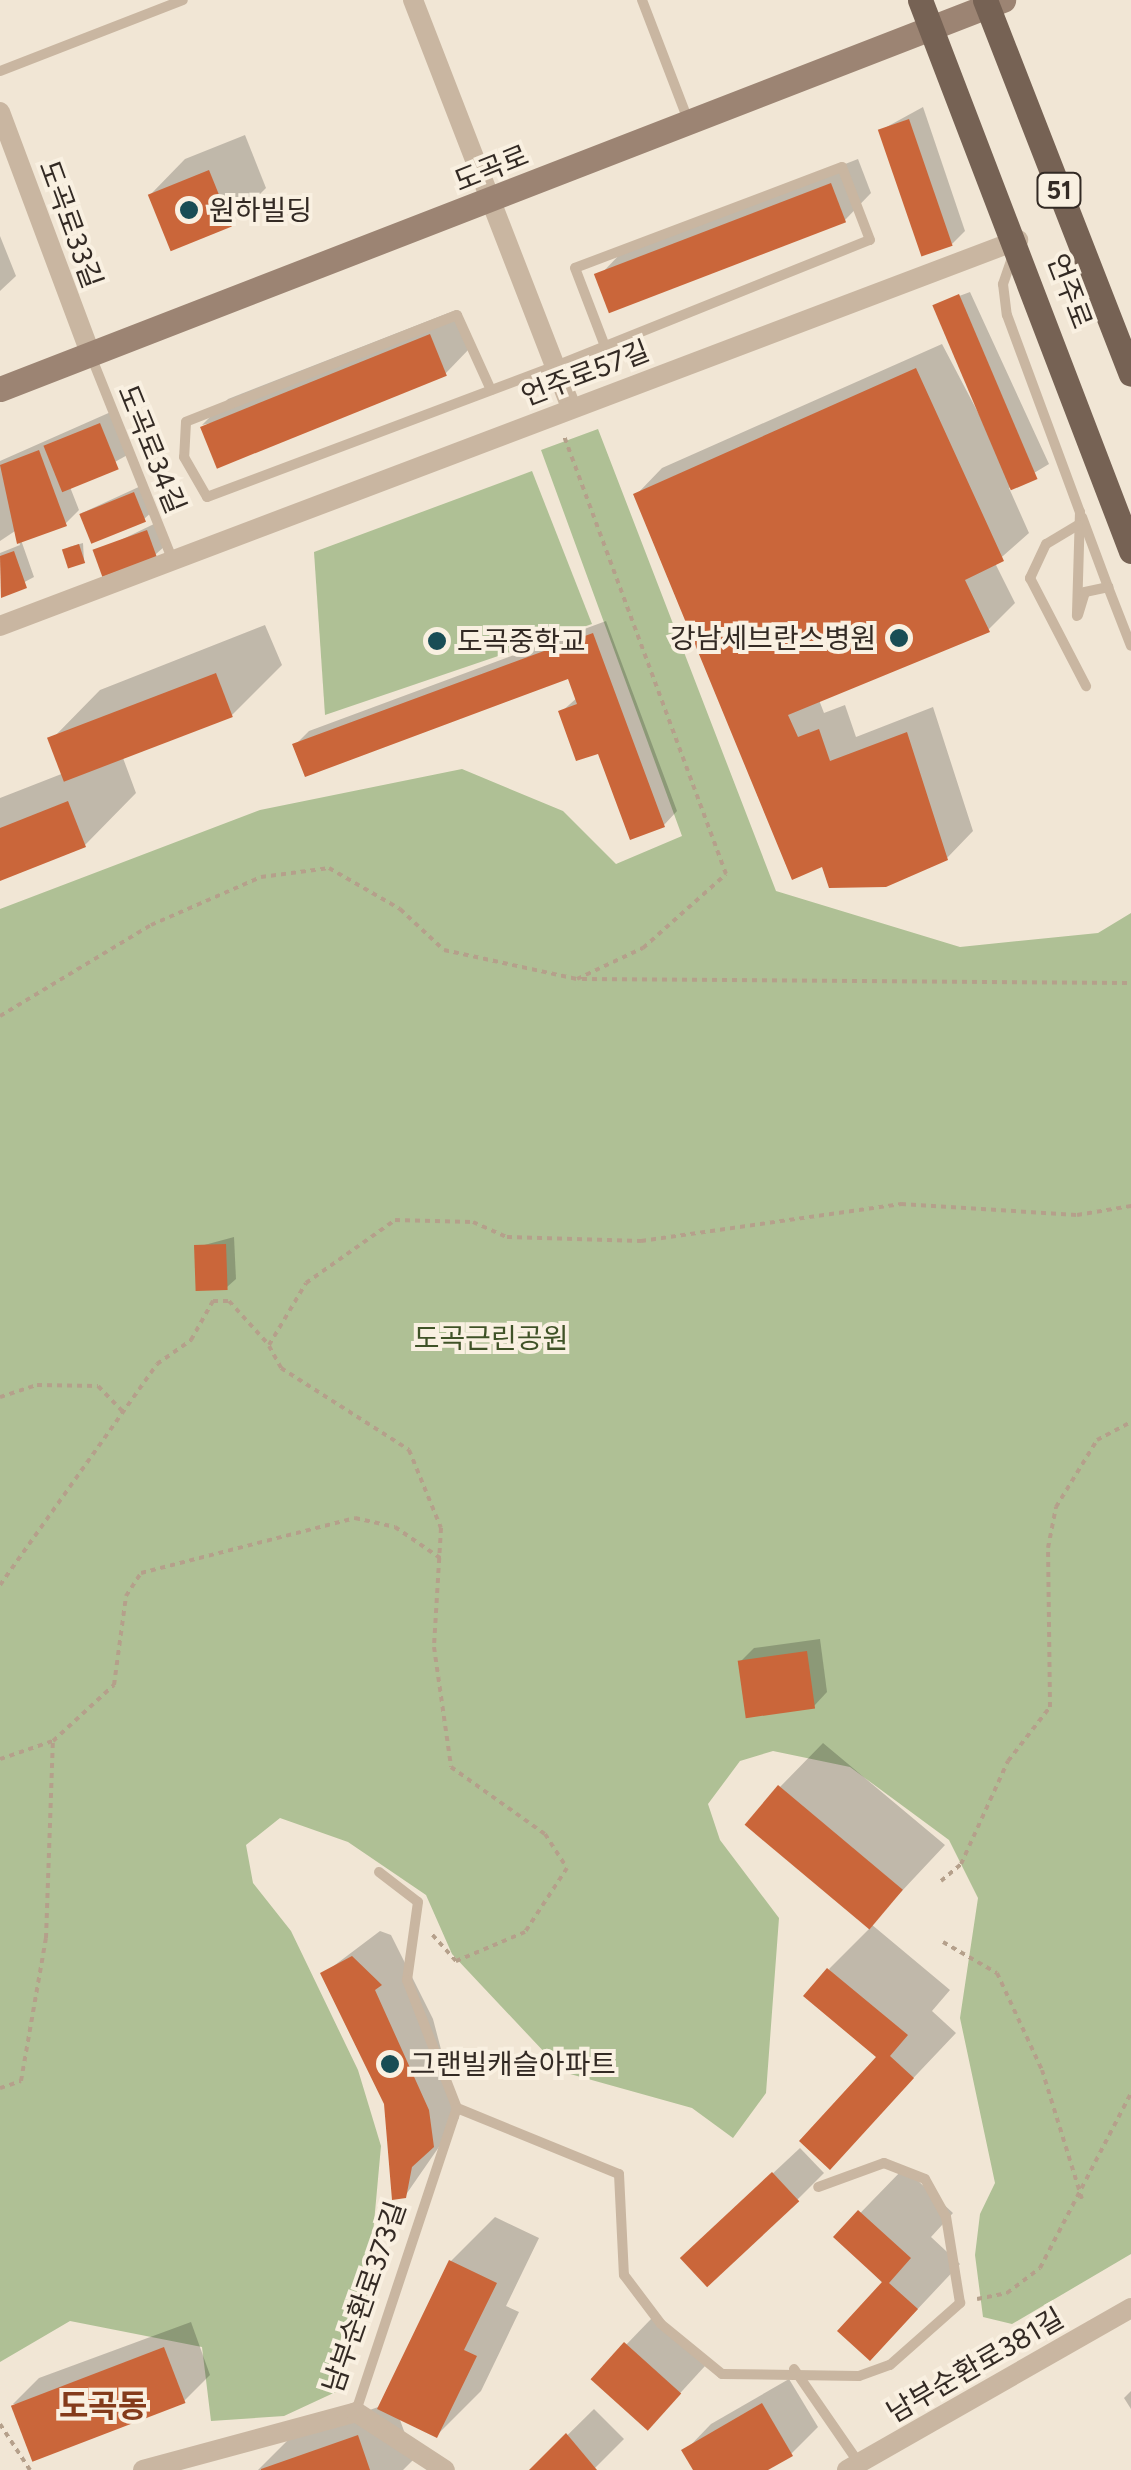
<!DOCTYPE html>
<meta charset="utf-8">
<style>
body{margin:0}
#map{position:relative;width:1131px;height:2470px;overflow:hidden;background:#f1e6d5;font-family:Figtree,"Noto Sans KR",sans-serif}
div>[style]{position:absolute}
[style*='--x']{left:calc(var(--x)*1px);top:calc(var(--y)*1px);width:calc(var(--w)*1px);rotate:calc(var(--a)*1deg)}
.green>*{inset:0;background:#afc095}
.shadow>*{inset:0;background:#0003}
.building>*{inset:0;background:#ca663a;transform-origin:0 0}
.path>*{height:4px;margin-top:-2px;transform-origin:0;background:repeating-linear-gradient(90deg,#b5a08b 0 5px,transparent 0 10px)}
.service>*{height:10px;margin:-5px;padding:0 5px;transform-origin:5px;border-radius:5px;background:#c9b6a1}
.minor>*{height:20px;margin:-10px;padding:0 10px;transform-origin:10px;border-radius:10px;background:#c9b6a1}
.secondary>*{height:25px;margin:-12.5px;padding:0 12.5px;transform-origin:12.5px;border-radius:12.5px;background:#9c8473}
.primary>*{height:25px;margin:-12.5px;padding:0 12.5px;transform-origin:12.5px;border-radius:12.5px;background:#766254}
.dots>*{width:28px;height:28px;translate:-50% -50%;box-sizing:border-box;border:5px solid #f9f0e1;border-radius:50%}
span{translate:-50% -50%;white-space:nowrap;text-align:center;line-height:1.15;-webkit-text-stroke:8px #f9f0e1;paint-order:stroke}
.shield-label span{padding:2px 8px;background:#f9f0e1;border:2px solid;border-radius:8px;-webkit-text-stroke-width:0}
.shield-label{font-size:25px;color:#332a24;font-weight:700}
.street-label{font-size:28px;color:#332a24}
.poi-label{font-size:28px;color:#332a24}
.left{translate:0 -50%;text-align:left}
.right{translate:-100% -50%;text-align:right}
.park-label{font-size:28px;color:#3f5227}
.quarter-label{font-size:32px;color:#843b1b;font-weight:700}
</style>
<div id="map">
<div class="green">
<div style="clip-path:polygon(598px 429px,776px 891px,960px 947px,1098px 933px,1131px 913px,1131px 2254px,1012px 2324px,983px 2317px,975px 2255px,980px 2214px,995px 2183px,960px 2018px,978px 1898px,949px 1840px,850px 1767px,773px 1751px,740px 1761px,708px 1804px,720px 1840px,779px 1918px,766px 2093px,733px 2138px,692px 2108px,563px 2072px,452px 1954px,426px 1895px,348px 1842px,280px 1818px,246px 1845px,253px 1883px,291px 1931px,358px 2070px,381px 2146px,367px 2300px,340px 2390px,284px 2416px,211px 2421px,202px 2347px,70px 2321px,0 2362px,0 909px,260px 810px,462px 769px,563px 811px,616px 864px,682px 836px,541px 450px)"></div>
<div style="clip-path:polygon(532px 471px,592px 624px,325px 715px,314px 552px)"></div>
</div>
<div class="shadow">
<div style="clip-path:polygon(923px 107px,965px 231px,952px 244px,881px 130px)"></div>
<div style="clip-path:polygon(245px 135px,266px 188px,230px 224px,150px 195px,185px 159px)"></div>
<div style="clip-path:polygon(858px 159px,871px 193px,845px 220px,598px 277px,624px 250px)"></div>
<div style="clip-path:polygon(0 236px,16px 276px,0 291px)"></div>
<div style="clip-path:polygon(970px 292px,1049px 464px,1009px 488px,1029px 533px,995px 563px,1015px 603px,988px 630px,819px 700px,824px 713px,845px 705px,856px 737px,933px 707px,973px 831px,947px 858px,823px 864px,636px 495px,662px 468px,942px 344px,983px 422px,935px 305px)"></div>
<div style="clip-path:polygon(456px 310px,471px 347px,445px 374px,202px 425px,228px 399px)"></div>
<div style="clip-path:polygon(113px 411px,131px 453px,70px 487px,79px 510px,65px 524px,21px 540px,34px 577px,2px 594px,0 553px,20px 545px,15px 531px,0 541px,0 461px)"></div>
<div style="clip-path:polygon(143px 485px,153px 511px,144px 519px,82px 513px)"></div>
<div style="clip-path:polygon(156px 523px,165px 546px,156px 554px,96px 552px)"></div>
<div style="clip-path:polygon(83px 543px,84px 561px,65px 551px,69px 547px)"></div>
<div style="clip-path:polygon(606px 621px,677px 811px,664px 825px,561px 712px,578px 697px,570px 676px,295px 745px,309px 731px)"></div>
<div style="clip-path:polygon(265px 625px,282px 665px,232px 715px,123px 758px,136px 793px,85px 845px,0 878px,0 798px,64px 773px,51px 740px,100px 690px)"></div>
<div style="clip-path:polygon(234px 1237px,236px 1279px,227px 1287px,197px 1247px)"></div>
<div style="clip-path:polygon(820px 1639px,827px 1692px,814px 1706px,741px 1661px,754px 1648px)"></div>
<div style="clip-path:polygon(823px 1743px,945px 1845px,871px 1924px,950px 1990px,932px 2011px,956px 2033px,830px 2166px,880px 2057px,829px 1969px,871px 1927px,780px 1787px)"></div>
<div style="clip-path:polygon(380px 1931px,391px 1935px,433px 2019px,459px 2118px,405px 2196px,386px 2103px,323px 1974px)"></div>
<div style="clip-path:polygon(800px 2148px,824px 2173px,797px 2200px,710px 2232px)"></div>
<div style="clip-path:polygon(904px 2168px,953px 2213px,931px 2237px,960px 2264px,913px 2314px,837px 2237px)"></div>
<div style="clip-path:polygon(495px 2217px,539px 2238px,506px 2306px,519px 2312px,481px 2391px,437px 2435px,399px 2417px,414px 2459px,403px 2470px,258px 2470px,290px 2438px,381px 2406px,451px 2261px)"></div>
<div style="clip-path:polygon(652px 2318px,705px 2366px,672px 2402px,593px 2379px)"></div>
<div style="clip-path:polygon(191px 2322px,210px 2375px,184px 2401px,13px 2404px,39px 2378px)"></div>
<div style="clip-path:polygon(789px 2379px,818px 2427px,791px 2454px,763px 2470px,696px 2470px,685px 2451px,711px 2424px)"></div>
<div style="clip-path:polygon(1131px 2391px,1131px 2409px,1124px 2398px)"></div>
<div style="clip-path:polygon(594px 2409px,624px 2439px,593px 2470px,532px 2470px)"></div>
</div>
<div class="building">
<div style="left:909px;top:119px;width:134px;height:33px;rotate:71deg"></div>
<div style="left:209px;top:170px;width:61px;height:66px;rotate:68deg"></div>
<div style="left:831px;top:183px;width:42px;height:254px;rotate:69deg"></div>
<div style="left:959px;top:294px;width:201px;height:29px;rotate:67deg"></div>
<div style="left:430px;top:334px;width:45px;height:248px;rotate:68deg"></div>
<div style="clip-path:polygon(916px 368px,1004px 561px,965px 580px,990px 632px,788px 715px,798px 737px,819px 729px,830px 761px,907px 732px,948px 860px,886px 887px,829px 888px,822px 867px,792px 880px,633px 494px)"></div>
<div style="left:100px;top:423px;width:50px;height:61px;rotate:68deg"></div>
<div style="clip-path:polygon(39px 450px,67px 526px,17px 544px,0 465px)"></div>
<div style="left:134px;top:492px;width:32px;height:59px;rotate:68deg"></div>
<div style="left:147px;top:530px;width:29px;height:58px;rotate:70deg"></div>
<div style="left:79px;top:544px;width:20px;height:18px;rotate:72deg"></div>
<div style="clip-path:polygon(14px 551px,27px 588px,1px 598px,0 556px)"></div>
<div style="clip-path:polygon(593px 633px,665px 827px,630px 840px,598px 754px,576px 761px,558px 711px,577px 704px,568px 679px,305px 777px,292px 744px)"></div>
<div style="left:216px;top:673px;width:47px;height:181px;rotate:69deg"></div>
<div style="clip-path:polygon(68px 801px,86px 847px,0 881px,0 828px)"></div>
<div style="left:226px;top:1244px;width:46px;height:32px;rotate:88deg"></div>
<div style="left:807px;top:1651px;width:58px;height:70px;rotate:82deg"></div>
<div style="left:778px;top:1785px;width:163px;height:52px;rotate:40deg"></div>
<div style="clip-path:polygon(352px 1956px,382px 1985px,375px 1990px,429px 2110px,434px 2147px,412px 2167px,406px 2198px,392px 2200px,384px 2104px,320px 1973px)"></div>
<div style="clip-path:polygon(827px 1968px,908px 2035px,890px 2056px,914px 2078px,830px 2170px,799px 2141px,876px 2057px,803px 1996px)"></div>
<div style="left:772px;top:2172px;width:40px;height:126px;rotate:47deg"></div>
<div style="clip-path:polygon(858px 2210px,911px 2258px,889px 2283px,918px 2309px,870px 2361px,837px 2331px,882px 2282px,833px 2237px)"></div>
<div style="clip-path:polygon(449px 2260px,497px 2283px,464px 2350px,477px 2356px,437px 2438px,377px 2409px)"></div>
<div style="left:624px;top:2342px;width:77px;height:50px;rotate:42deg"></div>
<div style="left:164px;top:2347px;width:60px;height:164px;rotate:69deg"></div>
<div style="clip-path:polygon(762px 2403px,793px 2456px,768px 2470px,693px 2470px,681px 2450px)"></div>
<div style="clip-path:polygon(566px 2433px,597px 2470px,529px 2470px)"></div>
<div style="clip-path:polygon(358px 2435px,370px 2470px,261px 2470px,261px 2469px)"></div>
</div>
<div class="path">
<div style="--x:582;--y:979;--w:549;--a:0.42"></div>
<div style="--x:0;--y:1016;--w:176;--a:-31.1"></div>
<div style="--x:151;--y:925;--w:120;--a:-23.6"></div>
<div style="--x:261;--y:877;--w:69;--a:-7.5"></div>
<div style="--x:329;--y:868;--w:82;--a:30"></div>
<div style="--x:400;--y:909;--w:60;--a:43"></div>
<div style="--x:444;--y:950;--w:136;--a:12.3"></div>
<div style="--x:577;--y:979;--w:73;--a:-25.2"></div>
<div style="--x:643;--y:948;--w:111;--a:-41.7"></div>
<div style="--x:726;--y:874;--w:467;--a:-110.3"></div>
<div style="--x:269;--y:1346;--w:25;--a:61"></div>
<div style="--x:281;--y:1368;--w:152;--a:32.6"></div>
<div style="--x:409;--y:1450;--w:84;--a:67.7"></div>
<div style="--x:441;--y:1528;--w:119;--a:93.4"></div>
<div style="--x:434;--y:1647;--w:121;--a:81.9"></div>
<div style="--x:451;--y:1767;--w:115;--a:35.5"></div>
<div style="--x:545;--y:1834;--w:40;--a:57.1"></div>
<div style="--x:567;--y:1868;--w:77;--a:123.3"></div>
<div style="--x:525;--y:1932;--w:75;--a:157.2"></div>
<div style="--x:456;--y:1961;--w:39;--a:-132"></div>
<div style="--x:0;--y:1397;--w:39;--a:-18"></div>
<div style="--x:37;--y:1385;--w:61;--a:0.9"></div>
<div style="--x:98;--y:1386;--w:36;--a:46"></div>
<div style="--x:0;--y:1585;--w:271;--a:-54.6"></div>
<div style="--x:157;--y:1364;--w:42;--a:-35.2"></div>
<div style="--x:191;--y:1340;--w:45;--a:-60.6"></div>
<div style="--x:213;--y:1301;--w:16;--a:0"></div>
<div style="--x:229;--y:1301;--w:59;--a:47.7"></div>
<div style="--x:269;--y:1345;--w:72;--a:-59.2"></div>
<div style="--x:306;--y:1283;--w:109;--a:-35.3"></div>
<div style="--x:395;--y:1220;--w:78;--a:1.5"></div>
<div style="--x:473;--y:1222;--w:37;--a:24"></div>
<div style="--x:507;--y:1237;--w:134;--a:1.7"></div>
<div style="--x:641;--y:1241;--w:263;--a:-8.1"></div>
<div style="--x:901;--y:1204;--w:176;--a:3.6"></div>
<div style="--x:1077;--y:1215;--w:55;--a:-9.5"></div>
<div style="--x:0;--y:1759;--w:56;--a:-18.8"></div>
<div style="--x:53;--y:1741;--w:83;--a:-42.6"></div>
<div style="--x:114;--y:1685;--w:90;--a:-82.3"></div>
<div style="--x:126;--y:1596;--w:27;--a:-57"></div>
<div style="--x:141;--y:1573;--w:221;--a:-14.4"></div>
<div style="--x:355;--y:1518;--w:41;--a:12.7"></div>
<div style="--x:395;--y:1527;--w:58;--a:34.5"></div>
<div style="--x:941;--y:1881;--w:26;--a:-40"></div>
<div style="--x:961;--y:1864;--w:113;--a:-65.5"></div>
<div style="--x:1008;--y:1761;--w:68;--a:-52.1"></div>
<div style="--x:1050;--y:1707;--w:159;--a:-90.7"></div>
<div style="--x:1048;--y:1548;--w:42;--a:-79"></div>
<div style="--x:1056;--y:1507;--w:79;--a:-58.5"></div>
<div style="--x:1097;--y:1440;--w:38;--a:-28"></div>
<div style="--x:943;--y:1942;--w:62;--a:29.9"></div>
<div style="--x:997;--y:1973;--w:107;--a:65.1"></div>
<div style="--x:1042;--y:2070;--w:135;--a:72.8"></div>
<div style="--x:0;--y:2088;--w:22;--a:-18"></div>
<div style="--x:21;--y:2081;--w:145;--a:-80.1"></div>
<div style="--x:46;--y:1938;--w:197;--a:-88"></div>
<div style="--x:977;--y:2299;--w:31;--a:-11"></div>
<div style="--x:1007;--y:2293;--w:41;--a:-37.1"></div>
<div style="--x:1040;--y:2268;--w:197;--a:-62.5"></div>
<div style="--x:0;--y:2424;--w:55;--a:56.9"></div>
</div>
<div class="service">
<div style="--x:642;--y:0;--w:129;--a:69"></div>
<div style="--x:0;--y:71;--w:196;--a:-21.2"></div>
<div style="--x:1013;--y:255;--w:31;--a:109"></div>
<div style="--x:1003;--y:284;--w:31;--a:83"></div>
<div style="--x:1007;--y:315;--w:210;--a:69.7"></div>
<div style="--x:1080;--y:512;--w:104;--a:91.7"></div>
<div style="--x:91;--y:356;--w:219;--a:68.2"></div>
<div style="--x:491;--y:390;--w:82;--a:-114.4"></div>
<div style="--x:457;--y:315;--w:291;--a:158.5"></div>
<div style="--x:186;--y:422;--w:35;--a:93"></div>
<div style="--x:184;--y:457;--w:46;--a:60.1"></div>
<div style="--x:207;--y:497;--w:373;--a:-20.6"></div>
<div style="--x:556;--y:366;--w:338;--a:-21.9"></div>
<div style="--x:870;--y:240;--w:78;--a:-111"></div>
<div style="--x:842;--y:167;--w:285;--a:159.3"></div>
<div style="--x:575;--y:268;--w:84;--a:69"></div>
<div style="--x:1082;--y:517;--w:75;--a:69.6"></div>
<div style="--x:1078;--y:525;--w:37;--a:149"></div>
<div style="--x:1046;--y:544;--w:38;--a:115"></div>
<div style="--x:1030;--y:578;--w:122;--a:62.6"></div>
<div style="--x:1078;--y:615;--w:24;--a:-73"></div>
<div style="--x:1085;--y:592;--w:24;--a:-12"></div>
<div style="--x:1108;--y:587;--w:63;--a:68.7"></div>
<div style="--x:379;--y:1872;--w:49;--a:37.6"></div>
<div style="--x:418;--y:1902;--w:79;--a:98"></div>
<div style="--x:407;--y:1980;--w:137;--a:68.7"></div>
<div style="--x:457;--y:2108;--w:175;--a:22.2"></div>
<div style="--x:619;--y:2174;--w:101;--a:87.2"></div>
<div style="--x:624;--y:2275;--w:61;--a:52.9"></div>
<div style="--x:661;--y:2324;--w:79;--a:39.3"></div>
<div style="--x:722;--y:2374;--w:137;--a:0.8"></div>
<div style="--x:859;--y:2376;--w:33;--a:-20"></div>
<div style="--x:890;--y:2365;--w:94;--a:-41.5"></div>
<div style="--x:960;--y:2303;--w:87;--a:-99.2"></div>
<div style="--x:946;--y:2217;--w:43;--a:-118.9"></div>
<div style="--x:925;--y:2179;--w:44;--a:-158.7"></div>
<div style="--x:884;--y:2163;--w:70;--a:160"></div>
<div style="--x:794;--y:2369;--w:118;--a:55.4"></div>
<div style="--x:356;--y:2411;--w:319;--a:-71.6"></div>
</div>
<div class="minor">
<div style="--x:413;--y:0;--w:438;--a:68.8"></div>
<div style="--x:0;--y:112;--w:259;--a:69.5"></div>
<div style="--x:0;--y:626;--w:1089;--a:-20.77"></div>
<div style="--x:143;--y:2470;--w:221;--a:-15.2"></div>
<div style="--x:356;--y:2412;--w:106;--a:33.1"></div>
<div style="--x:847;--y:2470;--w:327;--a:-29.7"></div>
</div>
<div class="secondary">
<div style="--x:0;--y:389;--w:1076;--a:-21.2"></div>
</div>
<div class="primary">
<div style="--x:920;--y:0;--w:590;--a:69.05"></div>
<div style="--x:985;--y:0;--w:401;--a:68.7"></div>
</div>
<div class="dots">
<div style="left:189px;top:210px;background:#194d55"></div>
<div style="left:899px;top:638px;background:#194d55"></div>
<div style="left:437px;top:641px;background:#194d55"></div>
<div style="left:390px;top:2064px;background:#194d55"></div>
</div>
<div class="shield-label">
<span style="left:1059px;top:190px">51</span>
</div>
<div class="street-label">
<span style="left:491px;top:168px;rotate:-22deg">도곡로</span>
<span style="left:71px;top:224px;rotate:70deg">도곡로33길</span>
<span style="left:1070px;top:291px;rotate:69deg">언주로</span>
<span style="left:585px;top:373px;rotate:-21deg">언주로57길</span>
<span style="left:152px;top:449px;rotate:68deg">도곡로34길</span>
<span style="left:364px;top:2297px;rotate:-71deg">남부순환로373길</span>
<span style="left:975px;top:2365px;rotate:-30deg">남부순환로381길</span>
</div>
<div class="poi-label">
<span class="left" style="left:209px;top:210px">원하빌딩</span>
<span class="right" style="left:876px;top:638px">강남세브란스병원</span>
<span class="left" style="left:457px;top:641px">도곡중학교</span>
<span class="left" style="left:410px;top:2064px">그랜빌캐슬아파트</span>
</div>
<div class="park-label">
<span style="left:491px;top:1338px">도곡근린공원</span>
</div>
<div class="quarter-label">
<span style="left:103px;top:2406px">도곡동</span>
</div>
</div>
